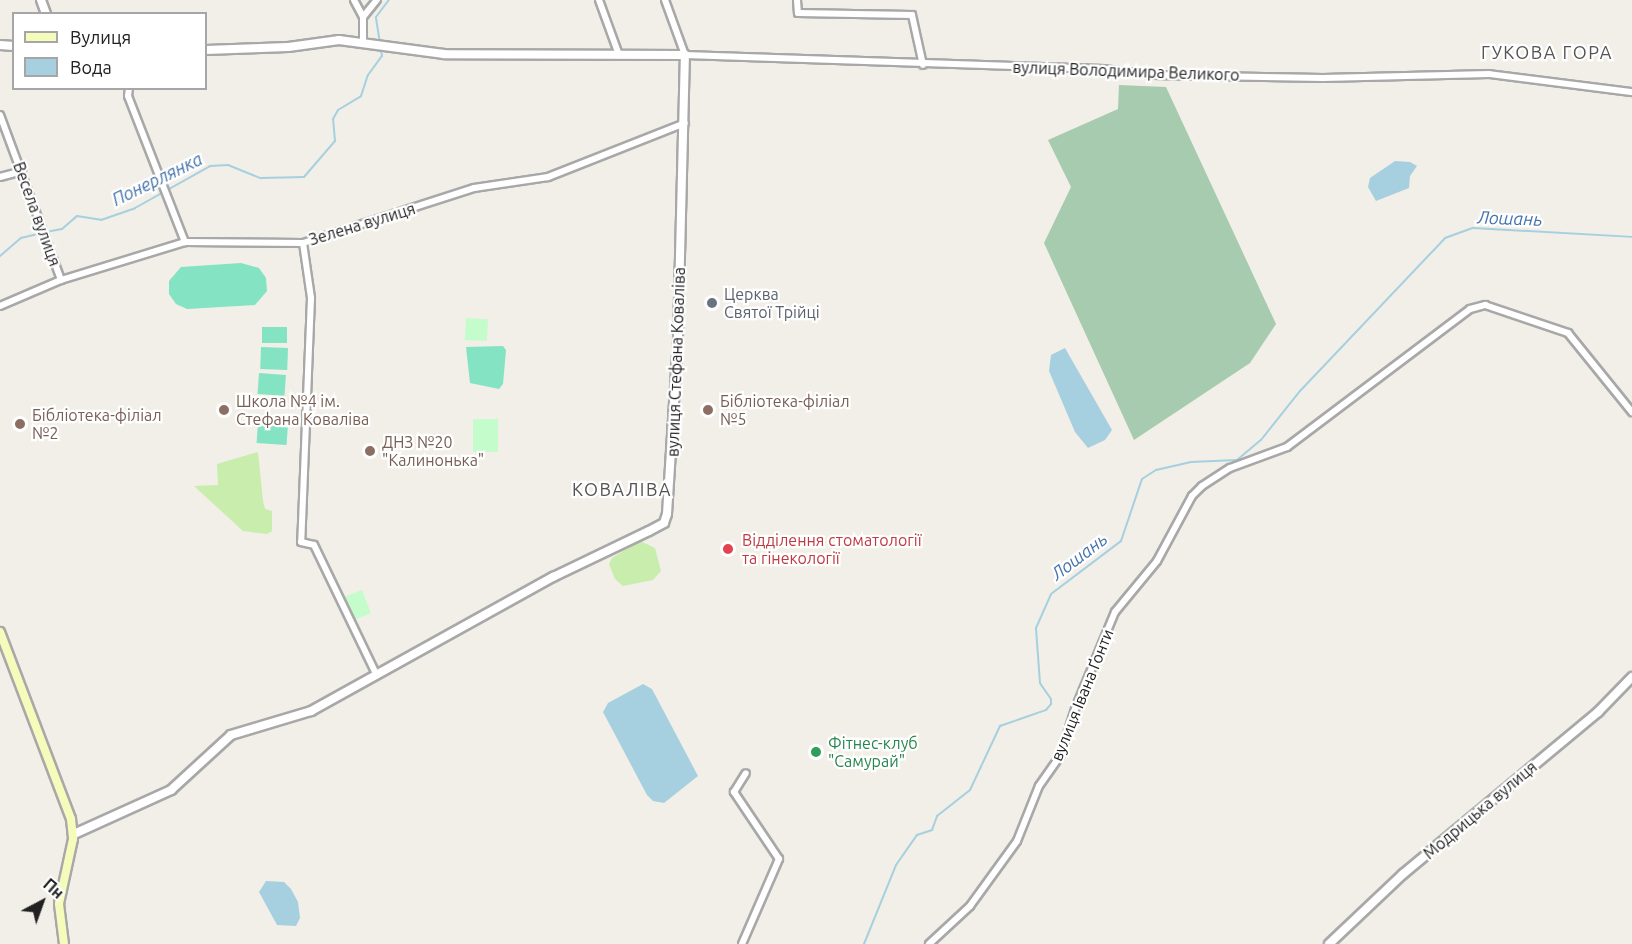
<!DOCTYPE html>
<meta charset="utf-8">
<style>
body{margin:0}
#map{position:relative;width:1632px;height:944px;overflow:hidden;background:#f1efe7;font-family:Ubuntu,sans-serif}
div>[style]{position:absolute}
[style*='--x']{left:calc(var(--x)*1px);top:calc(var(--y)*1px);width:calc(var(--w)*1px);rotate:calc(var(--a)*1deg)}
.grass>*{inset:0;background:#c8edac}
.cemetery>*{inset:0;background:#a7cbaf}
.park>*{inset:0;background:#c4fccb;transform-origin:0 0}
.pitch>*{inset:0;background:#83e3c3;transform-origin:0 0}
.water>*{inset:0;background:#a6d0e0}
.stream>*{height:2px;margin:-1px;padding:0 1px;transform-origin:1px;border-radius:1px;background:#a6d0e0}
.roads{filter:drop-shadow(2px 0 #a8a8a8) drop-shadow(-2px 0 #a8a8a8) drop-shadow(0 2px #a8a8a8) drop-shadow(0 -2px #a8a8a8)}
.minor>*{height:6px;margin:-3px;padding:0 3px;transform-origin:3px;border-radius:3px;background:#fff}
.tertiary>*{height:8px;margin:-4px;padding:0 4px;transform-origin:4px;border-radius:4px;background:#fff}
.secondary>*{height:8px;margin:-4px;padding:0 4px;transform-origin:4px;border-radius:4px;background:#f5fcbb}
.dots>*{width:16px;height:16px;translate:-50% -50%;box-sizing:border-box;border:3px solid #fff;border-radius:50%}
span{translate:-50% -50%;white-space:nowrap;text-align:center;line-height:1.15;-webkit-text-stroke:4.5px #fff;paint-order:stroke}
.street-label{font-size:16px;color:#212121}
.worship-label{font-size:16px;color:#5b616d}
.left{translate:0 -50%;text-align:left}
.education-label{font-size:16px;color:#785e54}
.health-label{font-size:16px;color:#be3a42}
.leisure-label{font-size:16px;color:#27864d}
.neighbourhood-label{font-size:18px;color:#545454;letter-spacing:1.5px}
.water-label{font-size:18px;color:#4574ad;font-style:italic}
.legend{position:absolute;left:12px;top:12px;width:195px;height:78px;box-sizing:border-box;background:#fff;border:2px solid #a6a6a6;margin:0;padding:8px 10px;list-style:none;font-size:18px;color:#212121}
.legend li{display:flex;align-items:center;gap:12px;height:30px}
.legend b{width:30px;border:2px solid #a6a6a6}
.north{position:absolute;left:12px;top:872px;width:60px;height:60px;-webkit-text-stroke:4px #fff;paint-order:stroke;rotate:41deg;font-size:16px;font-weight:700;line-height:24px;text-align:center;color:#212121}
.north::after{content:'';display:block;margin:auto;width:21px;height:27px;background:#212121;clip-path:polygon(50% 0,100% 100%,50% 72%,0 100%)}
</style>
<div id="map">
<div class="grass">
<div style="clip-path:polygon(258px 452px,263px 501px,265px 509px,272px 511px,272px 531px,267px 534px,243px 531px,194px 486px,218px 485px,217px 464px)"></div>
<div style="clip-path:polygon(640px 541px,655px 548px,661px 571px,653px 580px,623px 586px,615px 579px,609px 564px,612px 558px)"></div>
</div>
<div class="cemetery">
<div style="clip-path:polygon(1119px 85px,1166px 87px,1276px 324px,1250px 363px,1134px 440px,1044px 243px,1071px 187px,1048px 140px,1118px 109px)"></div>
</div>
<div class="park">
<div style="left:466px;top:318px;width:22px;height:22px;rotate:3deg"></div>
<div style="left:473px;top:419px;width:25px;height:33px"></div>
<div style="left:362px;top:590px;width:25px;height:18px;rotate:69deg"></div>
</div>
<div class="pitch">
<div style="clip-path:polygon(241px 263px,259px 268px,266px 278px,267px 291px,255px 305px,187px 309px,176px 304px,169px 294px,169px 281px,181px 267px)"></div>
<div style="left:262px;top:327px;width:25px;height:16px"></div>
<div style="clip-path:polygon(503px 346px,506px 350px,503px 384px,499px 389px,470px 383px,466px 347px)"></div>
<div style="left:261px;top:347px;width:27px;height:22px;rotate:2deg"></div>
<div style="left:259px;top:373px;width:27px;height:21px;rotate:4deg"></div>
<div style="left:258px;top:423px;width:30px;height:20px;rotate:4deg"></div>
</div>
<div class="water">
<div style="clip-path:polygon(1395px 161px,1410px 162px,1417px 166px,1410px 176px,1409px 188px,1376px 201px,1368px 187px,1370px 178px)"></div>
<div style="clip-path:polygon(1065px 348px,1112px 430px,1105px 440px,1088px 448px,1075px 432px,1049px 371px,1051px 355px)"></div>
<div style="clip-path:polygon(643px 684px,652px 689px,698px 776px,664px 803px,653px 801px,647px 795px,603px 712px,608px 703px)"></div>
<div style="clip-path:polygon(266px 881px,284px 882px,291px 889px,298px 902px,300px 918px,296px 926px,277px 925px,259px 892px)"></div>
</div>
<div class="stream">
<div style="--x:46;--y:232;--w:16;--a:-11"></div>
<div style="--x:62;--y:229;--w:20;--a:-41"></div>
<div style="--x:77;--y:216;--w:24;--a:9"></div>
<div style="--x:101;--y:220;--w:36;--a:-19"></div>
<div style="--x:135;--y:208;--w:86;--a:-29.2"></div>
<div style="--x:210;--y:166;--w:18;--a:-3"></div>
<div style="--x:228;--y:165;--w:35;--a:22"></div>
<div style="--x:261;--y:178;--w:43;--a:-1.3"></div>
<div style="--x:304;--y:177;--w:48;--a:-49.3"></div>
<div style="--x:335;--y:141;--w:22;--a:-95"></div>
<div style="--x:333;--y:119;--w:10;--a:-61"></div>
<div style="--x:338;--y:110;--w:27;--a:-31"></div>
<div style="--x:361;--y:96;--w:22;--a:-72"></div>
<div style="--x:368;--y:75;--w:24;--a:-54"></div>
<div style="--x:382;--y:56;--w:39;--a:-99"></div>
<div style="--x:376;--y:17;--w:21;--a:-53"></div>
<div style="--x:0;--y:256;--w:28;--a:-41"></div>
<div style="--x:21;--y:238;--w:21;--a:-14"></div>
<div style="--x:864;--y:944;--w:85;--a:-67.9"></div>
<div style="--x:896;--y:865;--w:37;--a:-55"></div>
<div style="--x:917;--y:835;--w:16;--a:-18"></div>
<div style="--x:932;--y:830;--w:15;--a:-70"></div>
<div style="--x:937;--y:816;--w:42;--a:-38.2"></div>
<div style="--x:970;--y:790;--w:71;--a:-64.9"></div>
<div style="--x:1000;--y:726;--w:49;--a:-19.2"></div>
<div style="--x:1046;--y:710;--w:8;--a:-50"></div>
<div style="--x:1051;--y:704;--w:5;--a:-90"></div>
<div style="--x:1051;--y:699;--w:19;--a:-125"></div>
<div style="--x:1040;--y:683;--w:55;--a:-94.2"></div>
<div style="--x:1036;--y:628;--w:37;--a:-66"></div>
<div style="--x:1051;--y:594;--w:88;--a:-37.1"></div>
<div style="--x:1121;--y:541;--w:65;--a:-71.3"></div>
<div style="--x:1142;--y:479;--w:17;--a:-33"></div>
<div style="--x:1156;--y:470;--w:36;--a:-13"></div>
<div style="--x:1191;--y:462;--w:46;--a:-2.5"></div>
<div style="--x:1237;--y:460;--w:31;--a:-40"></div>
<div style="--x:1261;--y:440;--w:63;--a:-51.5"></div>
<div style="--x:1300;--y:391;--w:211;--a:-46.5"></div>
<div style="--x:1445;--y:238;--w:30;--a:-20"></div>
<div style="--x:1473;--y:228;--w:159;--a:3.2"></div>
</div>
<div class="roads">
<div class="minor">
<div style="--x:354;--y:0;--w:19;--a:62"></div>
<div style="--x:363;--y:17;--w:24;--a:90"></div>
<div style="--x:599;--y:0;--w:59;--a:70"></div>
<div style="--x:665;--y:0;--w:59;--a:70"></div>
<div style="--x:685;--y:55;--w:419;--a:1.9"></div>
<div style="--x:1104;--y:69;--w:50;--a:6.8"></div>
<div style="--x:1154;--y:75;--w:169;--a:1"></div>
<div style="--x:1323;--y:78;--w:166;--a:-1.4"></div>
<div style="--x:1489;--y:74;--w:144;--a:7.2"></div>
<div style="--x:797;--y:0;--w:13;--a:86"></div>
<div style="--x:798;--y:13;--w:114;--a:1"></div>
<div style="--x:912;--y:15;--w:51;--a:77.6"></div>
<div style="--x:363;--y:17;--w:22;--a:-51"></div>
<div style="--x:129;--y:88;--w:8;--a:97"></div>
<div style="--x:128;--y:96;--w:157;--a:68.7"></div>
<div style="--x:0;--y:115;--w:176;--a:69.7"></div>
<div style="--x:0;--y:177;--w:23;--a:-15"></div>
<div style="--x:303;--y:243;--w:56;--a:81.7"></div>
<div style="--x:311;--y:298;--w:244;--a:92.3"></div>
<div style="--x:301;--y:542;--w:13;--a:13"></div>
<div style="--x:314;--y:545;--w:143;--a:64.3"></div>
<div style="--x:0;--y:306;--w:66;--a:-23.1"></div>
<div style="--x:61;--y:280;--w:130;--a:-17"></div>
<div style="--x:185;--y:242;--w:118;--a:0.5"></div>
<div style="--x:303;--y:243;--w:180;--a:-17.8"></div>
<div style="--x:474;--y:188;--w:75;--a:-8.5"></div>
<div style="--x:548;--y:177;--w:147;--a:-21.5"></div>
<div style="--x:742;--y:944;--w:93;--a:-66.5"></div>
<div style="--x:779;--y:859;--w:81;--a:-123.9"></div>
<div style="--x:734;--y:792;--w:22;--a:-58"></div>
<div style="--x:929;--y:944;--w:56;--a:-42.8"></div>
<div style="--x:970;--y:906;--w:80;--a:-54.1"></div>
<div style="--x:1017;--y:841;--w:59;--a:-68.2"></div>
<div style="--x:1039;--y:786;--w:37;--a:-55"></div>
<div style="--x:1060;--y:756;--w:49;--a:-72.3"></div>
<div style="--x:1075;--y:709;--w:105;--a:-67.6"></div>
<div style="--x:1115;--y:612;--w:66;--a:-50.5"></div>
<div style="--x:1157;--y:561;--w:74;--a:-61.7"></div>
<div style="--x:1192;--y:496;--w:14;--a:-45"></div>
<div style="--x:1202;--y:486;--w:33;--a:-33"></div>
<div style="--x:1230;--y:468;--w:61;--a:-20.2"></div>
<div style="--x:1287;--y:447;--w:229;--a:-37"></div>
<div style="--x:1470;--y:309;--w:16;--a:-15"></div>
<div style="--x:1485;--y:305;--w:88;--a:18.6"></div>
<div style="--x:1568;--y:333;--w:102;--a:51"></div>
</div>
<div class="tertiary">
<div style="--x:41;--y:0;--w:15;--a:70"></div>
<div style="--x:0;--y:45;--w:14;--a:4"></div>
<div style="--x:74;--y:834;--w:107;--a:-24.4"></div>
<div style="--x:171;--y:790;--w:81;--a:-42.5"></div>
<div style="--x:231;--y:735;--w:84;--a:-16.7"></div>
<div style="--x:311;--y:711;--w:277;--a:-29"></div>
<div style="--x:553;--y:577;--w:106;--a:-25.6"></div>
<div style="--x:649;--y:531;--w:17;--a:-28"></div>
<div style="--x:664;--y:523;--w:9;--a:-72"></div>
<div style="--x:667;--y:514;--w:176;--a:-86.4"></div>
<div style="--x:678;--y:338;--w:283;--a:-88.6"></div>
<div style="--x:685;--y:55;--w:241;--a:-179.8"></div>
<div style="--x:444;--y:54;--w:106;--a:-172.4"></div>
<div style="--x:339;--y:40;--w:51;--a:172.2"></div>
<div style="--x:288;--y:47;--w:82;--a:177.9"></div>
<div style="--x:1329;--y:944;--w:102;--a:-43.4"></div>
<div style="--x:1403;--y:874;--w:254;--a:-39.7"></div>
<div style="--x:1598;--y:712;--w:49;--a:-45.8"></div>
</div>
<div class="secondary">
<div style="--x:0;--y:632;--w:200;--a:69.2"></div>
<div style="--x:71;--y:819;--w:20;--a:84"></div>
<div style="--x:73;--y:839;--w:66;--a:102.2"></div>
<div style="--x:59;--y:904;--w:40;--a:82.9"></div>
</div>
</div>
<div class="dots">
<div style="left:712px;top:303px;background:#6b7280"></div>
<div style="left:224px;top:410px;background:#8d6e63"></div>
<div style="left:708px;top:410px;background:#8d6e63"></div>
<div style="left:20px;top:424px;background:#8d6e63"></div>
<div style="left:370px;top:451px;background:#8d6e63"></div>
<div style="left:728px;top:549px;background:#e0444e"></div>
<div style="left:816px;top:752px;background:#2e9e5b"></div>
</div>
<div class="street-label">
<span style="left:1126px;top:71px;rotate:2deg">вулиця Володимира Великого</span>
<span style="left:37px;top:214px;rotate:70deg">Весела вулиця</span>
<span style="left:362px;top:224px;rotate:-17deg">Зелена вулиця</span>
<span style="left:676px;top:362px;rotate:-88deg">вулиця Стефана Коваліва</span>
<span style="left:1082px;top:695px;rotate:-68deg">вулиця Івана Ґонти</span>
<span style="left:1480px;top:810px;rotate:-40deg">Модрицька вулиця</span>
</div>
<div class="worship-label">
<span class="left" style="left:724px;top:303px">Церква<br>Святої Трійці</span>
</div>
<div class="education-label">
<span class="left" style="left:236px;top:410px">Школа №4 ім.<br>Стефана Коваліва</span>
<span class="left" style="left:720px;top:410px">Бібліотека-філіал<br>№5</span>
<span class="left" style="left:32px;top:424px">Бібліотека-філіал<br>№2</span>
<span class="left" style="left:382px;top:451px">ДНЗ №20<br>"Калинонька"</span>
</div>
<div class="health-label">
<span class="left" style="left:742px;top:549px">Відділення стоматології<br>та гінекології</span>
</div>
<div class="leisure-label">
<span class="left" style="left:828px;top:752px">Фітнес-клуб<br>"Самурай"</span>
</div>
<div class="neighbourhood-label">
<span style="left:1547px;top:52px">ГУКОВА ГОРА</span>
<span style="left:622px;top:489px">КОВАЛІВА</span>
</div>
<div class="water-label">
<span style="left:157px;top:179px;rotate:-26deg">Понерлянка</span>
<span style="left:1510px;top:218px;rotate:2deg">Лошань</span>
<span style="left:1079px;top:556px;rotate:-37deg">Лошань</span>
</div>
<ul class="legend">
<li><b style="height:8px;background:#f5fcbb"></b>Вулиця</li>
<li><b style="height:16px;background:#a6d0e0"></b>Вода</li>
</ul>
<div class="north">Пн</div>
</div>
